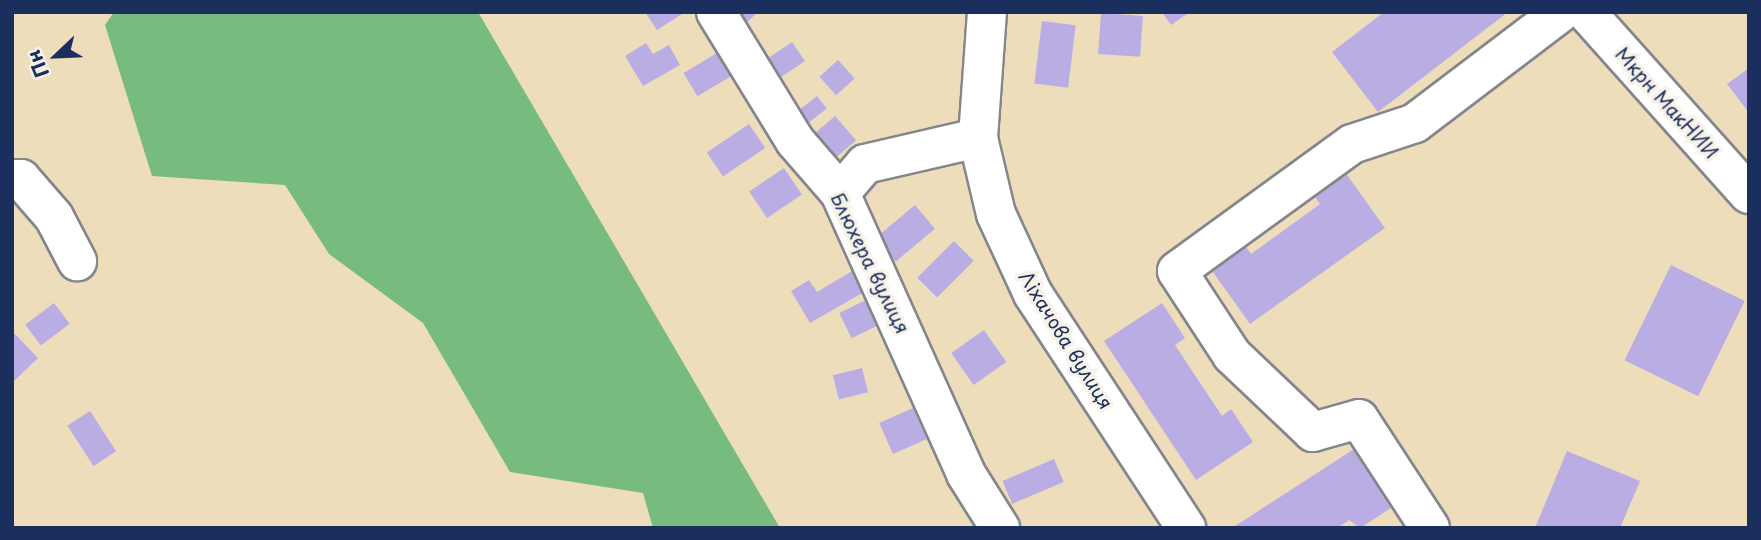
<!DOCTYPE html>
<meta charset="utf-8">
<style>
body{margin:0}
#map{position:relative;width:1761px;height:540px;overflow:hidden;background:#edb;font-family:"Playpen Sans",sans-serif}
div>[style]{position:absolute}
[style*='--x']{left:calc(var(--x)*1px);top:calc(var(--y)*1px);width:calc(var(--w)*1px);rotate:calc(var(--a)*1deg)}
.forest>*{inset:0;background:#78bb7e}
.building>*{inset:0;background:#baade4;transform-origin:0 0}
.roads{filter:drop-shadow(2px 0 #84868c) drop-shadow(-2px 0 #84868c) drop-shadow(0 2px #84868c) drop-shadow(0 -2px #84868c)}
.minor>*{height:38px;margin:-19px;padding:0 19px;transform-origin:19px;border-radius:19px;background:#fff}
span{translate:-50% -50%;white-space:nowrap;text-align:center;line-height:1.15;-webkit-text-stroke:7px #f7f3e8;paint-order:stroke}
.street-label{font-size:19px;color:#1b2f5e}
.frame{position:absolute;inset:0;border:14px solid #1b2f5e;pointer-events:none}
.north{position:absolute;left:21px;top:21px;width:70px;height:70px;-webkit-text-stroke:5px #f7f3e8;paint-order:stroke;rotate:247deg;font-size:19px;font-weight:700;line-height:28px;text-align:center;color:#1b2f5e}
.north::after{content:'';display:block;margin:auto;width:24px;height:32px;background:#1b2f5e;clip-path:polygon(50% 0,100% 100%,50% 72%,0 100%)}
</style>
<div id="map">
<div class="forest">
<div style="clip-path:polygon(114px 12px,478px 12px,780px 528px,653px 528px,643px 493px,510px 472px,423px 323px,329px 254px,285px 185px,152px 176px,105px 25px)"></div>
</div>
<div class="building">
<div style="clip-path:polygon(645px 12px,685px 12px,657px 30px)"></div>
<div style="clip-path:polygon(734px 12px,758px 12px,745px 24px)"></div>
<div style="clip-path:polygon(1162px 12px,1190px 12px,1171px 25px)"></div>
<div style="clip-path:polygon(1384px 12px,1508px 12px,1378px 112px,1332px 52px)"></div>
<div style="left:1101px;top:13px;width:42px;height:41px;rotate:4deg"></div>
<div style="left:1042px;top:21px;width:34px;height:63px;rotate:7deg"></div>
<div style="left:792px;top:42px;width:23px;height:33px;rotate:56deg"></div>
<div style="clip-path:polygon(646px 43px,653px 54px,669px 45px,680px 65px,643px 86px,625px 56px)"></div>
<div style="left:717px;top:53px;width:27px;height:39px;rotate:59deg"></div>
<div style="left:838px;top:60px;width:25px;height:25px;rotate:48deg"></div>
<div style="clip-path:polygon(1749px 68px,1749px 113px,1727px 84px)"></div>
<div style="left:817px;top:96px;width:16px;height:33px;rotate:52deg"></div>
<div style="left:835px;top:116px;width:32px;height:36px;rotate:49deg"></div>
<div style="left:749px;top:124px;width:29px;height:51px;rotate:56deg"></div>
<div style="left:784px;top:168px;width:32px;height:42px;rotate:56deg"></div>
<div style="clip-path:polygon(1345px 172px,1385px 228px,1250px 324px,1210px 268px,1244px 244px,1251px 254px,1320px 204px,1313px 194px)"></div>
<div style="left:915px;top:205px;width:31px;height:51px;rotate:50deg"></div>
<div style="left:954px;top:241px;width:28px;height:52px;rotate:45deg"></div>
<div style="left:1671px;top:265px;width:82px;height:106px;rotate:26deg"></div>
<div style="clip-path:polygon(852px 271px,864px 292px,810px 323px,791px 291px,809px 280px,817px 292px)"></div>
<div style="left:868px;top:299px;width:28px;height:32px;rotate:64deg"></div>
<div style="left:54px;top:303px;width:26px;height:36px;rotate:53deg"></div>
<div style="clip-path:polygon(1162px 303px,1185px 338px,1175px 345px,1222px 416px,1231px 409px,1253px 442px,1196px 480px,1104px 341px)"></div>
<div style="left:984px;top:330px;width:39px;height:40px;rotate:55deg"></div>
<div style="clip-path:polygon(15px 334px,38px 358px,12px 383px,12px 336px)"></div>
<div style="left:862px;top:368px;width:25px;height:30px;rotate:76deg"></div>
<div style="left:913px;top:408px;width:34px;height:37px;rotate:66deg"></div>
<div style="left:90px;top:411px;width:48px;height:27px;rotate:57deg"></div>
<div style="clip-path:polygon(1354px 449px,1391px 508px,1360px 528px,1349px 520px,1337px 528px,1232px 528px)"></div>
<div style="clip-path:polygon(1567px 451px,1640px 481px,1620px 528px,1535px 528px)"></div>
<div style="left:1054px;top:459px;width:25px;height:56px;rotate:67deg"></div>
</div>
<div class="roads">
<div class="minor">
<div style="--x:716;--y:12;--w:151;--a:58.5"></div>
<div style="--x:795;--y:141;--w:69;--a:49.1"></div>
<div style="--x:840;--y:193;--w:308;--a:65.8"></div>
<div style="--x:966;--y:474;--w:64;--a:57.8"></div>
<div style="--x:987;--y:12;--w:126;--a:94.1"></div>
<div style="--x:978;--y:138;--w:78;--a:76.7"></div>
<div style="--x:996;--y:214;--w:88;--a:65.2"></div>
<div style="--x:1033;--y:294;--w:280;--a:56.8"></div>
<div style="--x:1586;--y:12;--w:244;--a:48.2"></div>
<div style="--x:12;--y:179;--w:9;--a:0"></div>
<div style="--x:21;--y:179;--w:50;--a:49"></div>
<div style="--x:54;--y:217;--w:50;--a:62.4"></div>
<div style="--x:840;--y:193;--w:38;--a:-49"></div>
<div style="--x:865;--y:164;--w:116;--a:-13"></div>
<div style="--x:1430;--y:528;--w:130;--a:-123.1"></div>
<div style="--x:1359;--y:419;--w:48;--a:164.2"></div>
<div style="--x:1313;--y:432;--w:112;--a:-136.5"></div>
<div style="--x:1232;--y:355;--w:100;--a:-123.2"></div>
<div style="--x:1177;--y:271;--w:216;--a:-36"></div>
<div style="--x:1352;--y:144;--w:66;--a:-18.4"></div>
<div style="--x:1415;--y:123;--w:183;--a:-37.2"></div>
</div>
</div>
<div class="street-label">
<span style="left:1667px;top:103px;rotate:48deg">Мкрн МакНИИ</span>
<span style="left:870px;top:263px;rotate:64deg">Блюхера вулиця</span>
<span style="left:1066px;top:340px;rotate:58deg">Ліхачова вулиця</span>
</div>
<div class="frame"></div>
<div class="north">Пн</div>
</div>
